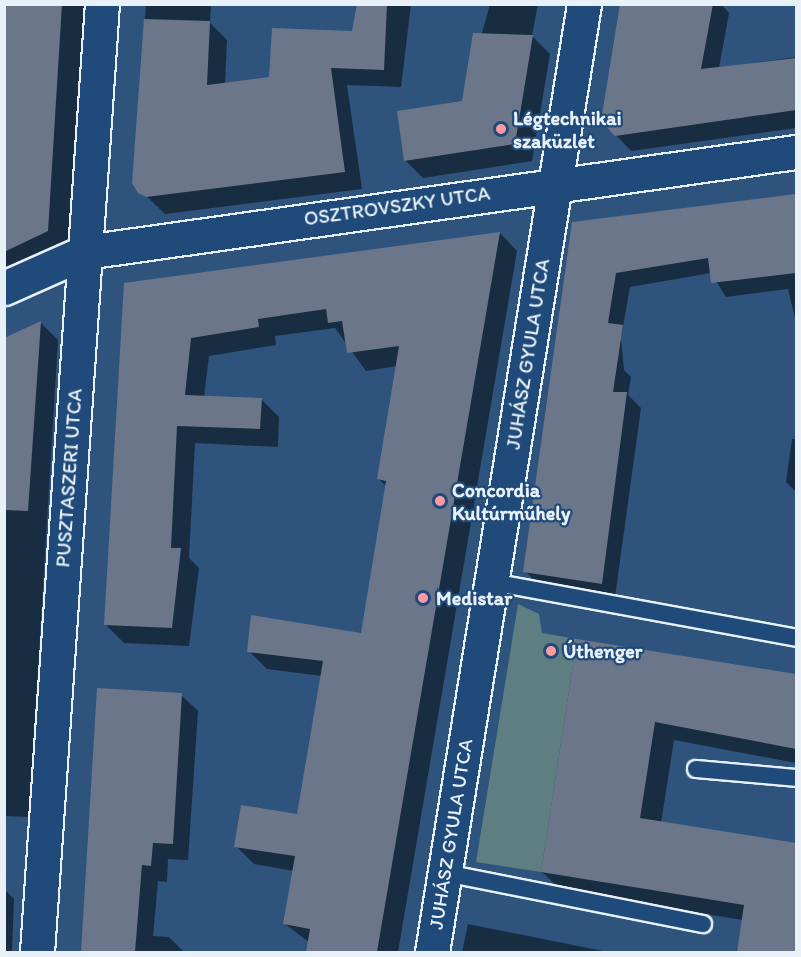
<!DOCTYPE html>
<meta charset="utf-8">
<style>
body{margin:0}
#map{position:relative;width:801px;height:957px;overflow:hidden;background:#2e537d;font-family:Itim,sans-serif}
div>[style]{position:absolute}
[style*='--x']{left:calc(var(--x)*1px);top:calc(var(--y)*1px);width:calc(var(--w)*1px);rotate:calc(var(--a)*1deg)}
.green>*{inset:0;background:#5e7e82}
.shadow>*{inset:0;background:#0007}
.building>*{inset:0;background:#6c768a}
.roads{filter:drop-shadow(2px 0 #e8f1f8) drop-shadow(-2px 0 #e8f1f8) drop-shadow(0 2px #e8f1f8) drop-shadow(0 -2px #e8f1f8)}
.service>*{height:16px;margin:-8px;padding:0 8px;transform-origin:8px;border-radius:8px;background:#1f4a7a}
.minor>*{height:33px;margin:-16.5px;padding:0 16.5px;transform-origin:16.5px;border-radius:16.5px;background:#1f4a7a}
.dots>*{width:16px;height:16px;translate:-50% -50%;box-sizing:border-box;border:3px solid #1f4a7a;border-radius:50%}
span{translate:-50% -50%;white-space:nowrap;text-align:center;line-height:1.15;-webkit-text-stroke:4.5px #1f4a7a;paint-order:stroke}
.poi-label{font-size:20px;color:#e8f1f8;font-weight:700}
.left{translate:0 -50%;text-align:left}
.street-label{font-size:20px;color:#e8f1f8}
.frame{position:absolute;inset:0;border:6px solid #e8f1f8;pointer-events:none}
</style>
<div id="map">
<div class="green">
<div style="clip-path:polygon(518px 604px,539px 614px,542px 633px,577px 639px,541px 872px,476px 862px)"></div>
</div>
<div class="shadow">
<div style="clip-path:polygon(4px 4px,86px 4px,72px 255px,4px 288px)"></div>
<div style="clip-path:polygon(146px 4px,211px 4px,210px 23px,227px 40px,225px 84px,271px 79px,353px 33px,359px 4px,411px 4px,401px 87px,347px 85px,362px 189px,165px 214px,133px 183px)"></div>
<div style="clip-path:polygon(490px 4px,538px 4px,532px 36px,550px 54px,532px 161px,423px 178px,405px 160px,463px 102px)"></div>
<div style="clip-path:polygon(623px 4px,721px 4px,729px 13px,719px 68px,796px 57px,796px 128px,631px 151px,616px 135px)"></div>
<div style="clip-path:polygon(796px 195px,796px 322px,788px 289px,726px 297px,711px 273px,630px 287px,621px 338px,624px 370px,631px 377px,628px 395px,641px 408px,615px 597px,539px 585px,525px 571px,573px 223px)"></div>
<div style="clip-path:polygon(500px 233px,517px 251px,398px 952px,308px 952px,310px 943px,285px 924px,294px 871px,254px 864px,236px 846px,299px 816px,322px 676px,267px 669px,249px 651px,362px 635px,387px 487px,378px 478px,397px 366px,366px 371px,335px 328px,275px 336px,276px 345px,209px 356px,204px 397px,261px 399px,279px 417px,278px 447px,195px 443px,189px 558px,199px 568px,189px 646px,124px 643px,106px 625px,126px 284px)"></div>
<div style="clip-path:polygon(41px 323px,58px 340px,29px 817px,4px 816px,4px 339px)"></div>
<div style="clip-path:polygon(792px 439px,796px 439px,796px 492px,786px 482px)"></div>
<div style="clip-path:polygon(579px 641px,796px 675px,796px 763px,674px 740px,661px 823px,796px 845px,796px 952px,738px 952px,743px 920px,562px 891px,542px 872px)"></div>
<div style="clip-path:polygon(99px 690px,181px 695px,198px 711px,188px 860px,168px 859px,167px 882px,158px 881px,153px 936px,169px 937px,184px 952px,83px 952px)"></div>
<div style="clip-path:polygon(4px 889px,14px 899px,12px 952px,4px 952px)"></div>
<div style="clip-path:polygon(468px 924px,608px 952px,462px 952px)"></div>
</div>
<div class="building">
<div style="clip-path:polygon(4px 4px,62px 4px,48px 231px,4px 252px)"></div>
<div style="clip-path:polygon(357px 4px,387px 4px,384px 70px,331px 68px,345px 172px,146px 197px,138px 193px,132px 183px,144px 19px,210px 21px,207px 85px,269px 77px,272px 28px,352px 31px)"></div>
<div style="clip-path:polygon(620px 4px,713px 4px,701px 69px,796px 58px,796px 110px,615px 136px,601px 121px)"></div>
<div style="clip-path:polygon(473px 33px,533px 35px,515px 144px,404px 161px,397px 111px,462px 101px)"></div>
<div style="clip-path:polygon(796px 194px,796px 273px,711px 283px,708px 258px,616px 273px,608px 323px,623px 325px,613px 392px,627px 392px,602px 584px,523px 572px,572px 222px)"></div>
<div style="clip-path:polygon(500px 232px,377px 952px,306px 952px,310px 929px,283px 924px,295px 856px,234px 847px,241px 805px,297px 814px,323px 661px,247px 652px,251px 615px,361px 633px,386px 481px,377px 479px,399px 346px,347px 353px,342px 321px,328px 323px,326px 309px,258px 319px,259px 327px,191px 338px,185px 395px,262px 398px,260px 429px,177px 426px,171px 548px,181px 548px,172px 628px,104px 625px,124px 283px)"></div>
<div style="clip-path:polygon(41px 321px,28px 511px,4px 510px,4px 338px)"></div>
<div style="clip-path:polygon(577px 639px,796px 674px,796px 749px,655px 722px,640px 818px,796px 843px,796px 952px,737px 952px,744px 905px,541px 872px)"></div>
<div style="clip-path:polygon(97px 688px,182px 693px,173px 844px,153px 843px,151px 866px,142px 865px,135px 952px,81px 952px)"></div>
</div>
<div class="roads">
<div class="service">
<div style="--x:492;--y:582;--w:309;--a:10.4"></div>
<div style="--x:696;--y:769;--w:100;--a:5.1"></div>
<div style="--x:445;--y:873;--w:263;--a:11.2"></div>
</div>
<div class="minor">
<div style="--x:4;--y:288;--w:89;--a:-24"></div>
<div style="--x:85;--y:252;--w:718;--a:-8.01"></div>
<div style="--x:37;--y:952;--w:950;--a:-86.08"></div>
<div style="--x:432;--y:952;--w:960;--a:-80.89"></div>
</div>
</div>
<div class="dots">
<div style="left:501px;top:129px;background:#ff9aa2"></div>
<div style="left:440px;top:501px;background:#ff9aa2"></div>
<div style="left:423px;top:598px;background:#ff9aa2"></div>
<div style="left:551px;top:651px;background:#ff9aa2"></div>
</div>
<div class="poi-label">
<span class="left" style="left:513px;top:130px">Légtechnikai<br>szaküzlet</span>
<span class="left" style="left:452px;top:502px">Concordia<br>Kultúrműhely</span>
<span class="left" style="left:436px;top:598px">Medistar</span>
<span class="left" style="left:563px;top:651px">Úthenger</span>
</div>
<div class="street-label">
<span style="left:397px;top:206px;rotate:-8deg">OSZTROVSZKY UTCA</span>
<span style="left:528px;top:354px;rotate:-81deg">JUHÁSZ GYULA UTCA</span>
<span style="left:69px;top:478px;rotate:-86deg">PUSZTASZERI UTCA</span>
<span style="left:451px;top:834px;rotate:-81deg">JUHÁSZ GYULA UTCA</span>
</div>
<div class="frame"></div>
</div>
